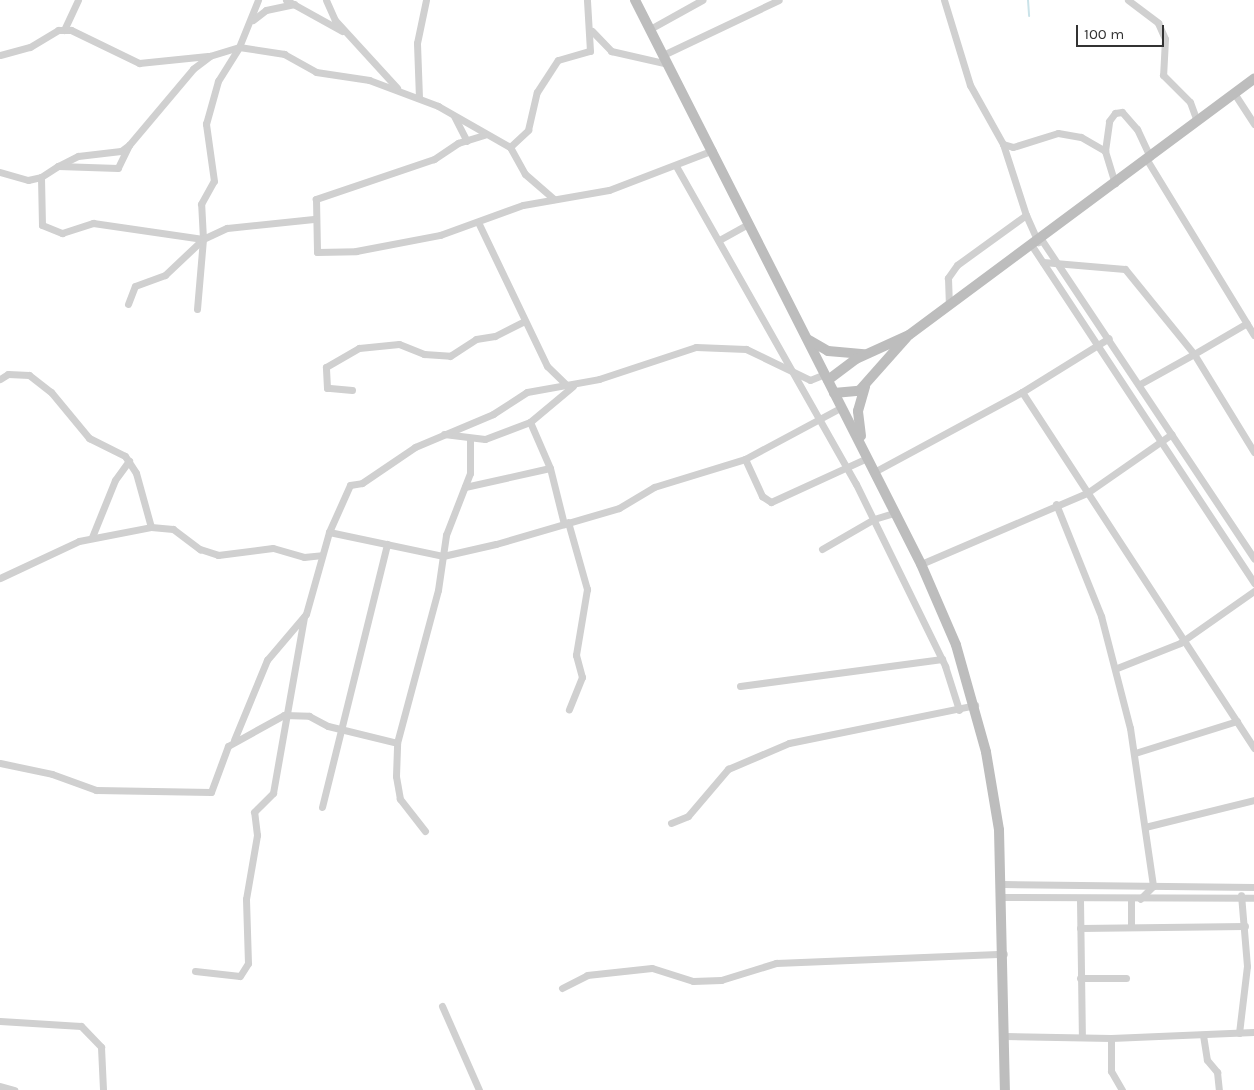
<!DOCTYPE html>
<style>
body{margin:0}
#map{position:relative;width:1254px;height:1090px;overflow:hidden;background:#fff;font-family:Karla,sans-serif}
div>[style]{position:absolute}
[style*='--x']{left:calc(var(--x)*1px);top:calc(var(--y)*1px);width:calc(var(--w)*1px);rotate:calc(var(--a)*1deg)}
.stream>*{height:2px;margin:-1px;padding:0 1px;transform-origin:1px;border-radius:1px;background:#cae3e9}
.street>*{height:7px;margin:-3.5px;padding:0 3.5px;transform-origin:3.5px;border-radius:3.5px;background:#d0d0d0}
.secondary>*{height:10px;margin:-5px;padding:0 5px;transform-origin:5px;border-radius:5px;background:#bdbdbd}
span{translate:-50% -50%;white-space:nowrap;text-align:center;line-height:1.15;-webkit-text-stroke:5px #fff;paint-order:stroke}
.scale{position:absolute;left:1076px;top:25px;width:88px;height:22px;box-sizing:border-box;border:2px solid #333;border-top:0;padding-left:6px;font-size:15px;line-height:18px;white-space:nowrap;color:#333;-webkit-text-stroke:4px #fff;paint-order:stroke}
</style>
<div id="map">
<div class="stream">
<div style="--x:1028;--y:0;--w:16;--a:86"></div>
</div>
<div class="street">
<div style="--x:258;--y:0;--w:51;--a:112"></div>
<div style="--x:239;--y:47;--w:46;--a:8.8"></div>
<div style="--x:284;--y:54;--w:37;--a:29"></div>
<div style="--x:316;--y:72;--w:54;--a:8.6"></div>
<div style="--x:369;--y:80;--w:74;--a:20.6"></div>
<div style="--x:438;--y:106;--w:83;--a:29.7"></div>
<div style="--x:510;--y:147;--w:31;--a:61"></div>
<div style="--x:525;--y:174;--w:38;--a:41"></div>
<div style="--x:286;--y:0;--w:64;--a:29"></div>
<div style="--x:326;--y:0;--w:22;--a:66"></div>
<div style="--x:335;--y:20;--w:92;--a:47.6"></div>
<div style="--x:944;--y:0;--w:89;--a:73"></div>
<div style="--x:970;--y:85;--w:68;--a:60.8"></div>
<div style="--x:1003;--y:144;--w:75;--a:72.1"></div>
<div style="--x:1026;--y:215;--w:85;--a:144.1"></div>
<div style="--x:957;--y:265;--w:16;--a:125"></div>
<div style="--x:948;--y:278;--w:27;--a:88"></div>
<div style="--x:1128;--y:0;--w:38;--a:37"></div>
<div style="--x:1158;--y:23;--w:17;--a:66"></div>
<div style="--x:1165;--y:39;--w:36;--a:93"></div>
<div style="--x:1163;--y:75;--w:38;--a:45"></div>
<div style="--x:1190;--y:102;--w:20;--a:70"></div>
<div style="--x:253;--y:20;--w:16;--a:-38"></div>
<div style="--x:266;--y:10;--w:29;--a:-12"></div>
<div style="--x:650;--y:29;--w:60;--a:-29.1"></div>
<div style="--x:64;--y:30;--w:33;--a:-65"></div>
<div style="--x:592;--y:31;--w:28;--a:46"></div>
<div style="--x:611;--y:51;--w:58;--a:12.8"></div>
<div style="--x:0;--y:55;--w:31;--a:-15"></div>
<div style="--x:30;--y:47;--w:33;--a:-31"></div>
<div style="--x:58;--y:30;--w:13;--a:0"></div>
<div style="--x:71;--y:30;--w:76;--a:25.9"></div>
<div style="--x:139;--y:63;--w:69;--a:-5.8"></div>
<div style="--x:663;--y:55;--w:128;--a:-25.4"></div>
<div style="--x:1234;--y:93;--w:37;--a:57"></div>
<div style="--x:419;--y:98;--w:55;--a:-92.1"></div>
<div style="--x:417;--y:43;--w:44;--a:-78.2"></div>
<div style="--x:454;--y:116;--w:28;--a:63"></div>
<div style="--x:484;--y:135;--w:27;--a:163"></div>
<div style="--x:458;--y:143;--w:29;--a:146"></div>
<div style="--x:434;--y:159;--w:125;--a:161.3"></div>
<div style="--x:316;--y:199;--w:53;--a:88.9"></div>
<div style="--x:317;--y:252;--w:39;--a:-1"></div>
<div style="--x:356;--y:251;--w:86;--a:-10.8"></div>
<div style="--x:440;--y:235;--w:88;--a:-19.9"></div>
<div style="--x:523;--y:205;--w:87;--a:-9.9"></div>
<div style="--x:609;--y:190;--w:111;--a:-21"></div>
<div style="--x:1003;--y:144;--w:10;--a:17"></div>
<div style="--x:1013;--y:147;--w:47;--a:-17.3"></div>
<div style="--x:1058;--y:133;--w:23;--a:10"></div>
<div style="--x:1081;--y:137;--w:28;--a:30"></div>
<div style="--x:1105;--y:151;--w:34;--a:73"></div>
<div style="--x:510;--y:147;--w:25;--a:-43"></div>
<div style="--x:528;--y:130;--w:39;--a:-77"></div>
<div style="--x:537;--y:92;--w:38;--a:-57"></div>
<div style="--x:558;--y:60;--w:33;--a:-16"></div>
<div style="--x:590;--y:51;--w:51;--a:-93.4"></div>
<div style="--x:1105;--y:151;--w:30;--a:-82"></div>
<div style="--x:1109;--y:121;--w:10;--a:-53"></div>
<div style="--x:1115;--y:113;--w:7;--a:-8"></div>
<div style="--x:1122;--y:112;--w:23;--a:49"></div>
<div style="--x:1137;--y:129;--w:31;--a:65"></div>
<div style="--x:1147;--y:160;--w:205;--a:58.6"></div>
<div style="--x:58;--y:166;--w:22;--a:-27"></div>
<div style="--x:78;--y:156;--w:43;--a:-6.6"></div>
<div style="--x:121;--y:151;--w:10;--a:-37"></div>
<div style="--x:676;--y:166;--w:365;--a:60.5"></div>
<div style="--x:856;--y:484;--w:203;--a:63.9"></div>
<div style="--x:945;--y:666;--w:46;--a:72.3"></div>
<div style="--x:0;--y:172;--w:29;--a:16"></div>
<div style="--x:28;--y:180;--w:13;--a:-13"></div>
<div style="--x:1026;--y:215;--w:30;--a:66"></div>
<div style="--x:478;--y:222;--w:160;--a:64.4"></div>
<div style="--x:547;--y:366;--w:29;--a:44"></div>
<div style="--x:721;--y:239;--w:31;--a:-29"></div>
<div style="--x:1041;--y:239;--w:384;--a:56.3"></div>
<div style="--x:1032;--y:246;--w:404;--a:56.6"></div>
<div style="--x:1043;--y:262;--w:82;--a:4.9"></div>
<div style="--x:1125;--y:269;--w:109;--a:50.9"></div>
<div style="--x:1194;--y:354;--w:61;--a:-30.3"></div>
<div style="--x:128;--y:304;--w:19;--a:-69"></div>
<div style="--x:135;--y:286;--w:32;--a:-20"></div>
<div style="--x:165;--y:275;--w:51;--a:-43.4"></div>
<div style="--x:197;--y:309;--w:70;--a:-85.1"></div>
<div style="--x:203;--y:239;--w:35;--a:-93"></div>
<div style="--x:201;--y:204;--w:26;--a:-61"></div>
<div style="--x:214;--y:181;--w:58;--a:-98"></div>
<div style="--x:206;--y:124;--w:45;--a:-74.4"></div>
<div style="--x:218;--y:81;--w:40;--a:-58"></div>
<div style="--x:239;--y:47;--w:30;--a:163"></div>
<div style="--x:210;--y:56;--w:21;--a:143"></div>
<div style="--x:193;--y:69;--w:99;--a:130.1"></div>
<div style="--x:129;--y:145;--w:25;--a:116"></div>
<div style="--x:118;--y:168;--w:60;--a:-178.1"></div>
<div style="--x:58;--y:166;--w:20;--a:147"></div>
<div style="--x:41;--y:177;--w:48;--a:88.8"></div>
<div style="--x:42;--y:225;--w:22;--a:22"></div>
<div style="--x:62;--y:233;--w:33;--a:-18"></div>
<div style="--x:93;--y:223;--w:111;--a:8.3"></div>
<div style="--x:203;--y:239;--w:26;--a:-25"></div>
<div style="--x:227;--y:228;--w:87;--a:-5.9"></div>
<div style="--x:0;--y:379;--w:9;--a:-32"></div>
<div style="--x:8;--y:374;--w:21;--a:3"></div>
<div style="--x:29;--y:375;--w:28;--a:38"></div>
<div style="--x:51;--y:392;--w:60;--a:50.4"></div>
<div style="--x:89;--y:438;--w:40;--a:26.6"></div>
<div style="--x:125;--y:456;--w:20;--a:57"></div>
<div style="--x:136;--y:473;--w:56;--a:74.5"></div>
<div style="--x:1140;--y:384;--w:62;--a:-29.1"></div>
<div style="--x:1194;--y:354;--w:115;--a:58.5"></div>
<div style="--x:352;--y:390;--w:25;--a:-175"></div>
<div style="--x:327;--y:388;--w:21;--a:-93"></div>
<div style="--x:326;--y:367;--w:38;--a:-30"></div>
<div style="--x:359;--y:348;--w:40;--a:-5.7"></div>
<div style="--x:399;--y:344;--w:27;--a:22"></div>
<div style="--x:424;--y:354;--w:26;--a:4"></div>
<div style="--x:450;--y:356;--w:31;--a:-33"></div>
<div style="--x:476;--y:339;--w:19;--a:-9"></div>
<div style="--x:495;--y:336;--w:33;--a:-27"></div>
<div style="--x:1022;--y:392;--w:425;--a:56.9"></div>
<div style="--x:530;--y:422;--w:50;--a:66.5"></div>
<div style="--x:550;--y:468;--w:58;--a:76"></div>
<div style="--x:444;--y:434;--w:41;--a:7"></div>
<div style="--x:485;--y:439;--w:48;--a:-20.7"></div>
<div style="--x:530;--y:422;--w:56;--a:-39.9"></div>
<div style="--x:745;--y:459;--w:41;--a:65.3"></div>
<div style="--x:762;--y:496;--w:11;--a:34"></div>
<div style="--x:771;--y:502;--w:106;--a:-24.6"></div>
<div style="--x:874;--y:472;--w:168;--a:-28.4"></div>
<div style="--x:1022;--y:392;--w:102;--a:-31.8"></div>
<div style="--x:465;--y:487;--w:87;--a:-12.6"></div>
<div style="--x:1056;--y:504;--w:121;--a:68.1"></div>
<div style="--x:1101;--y:616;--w:116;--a:75.5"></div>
<div style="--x:1130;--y:728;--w:160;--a:81.7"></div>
<div style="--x:1153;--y:886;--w:18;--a:135"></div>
<div style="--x:568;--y:522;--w:70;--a:74.2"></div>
<div style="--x:587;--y:589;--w:67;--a:99.5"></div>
<div style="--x:576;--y:655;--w:23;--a:75"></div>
<div style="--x:582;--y:677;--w:35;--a:112"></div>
<div style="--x:329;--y:532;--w:51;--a:-65.9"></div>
<div style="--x:350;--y:485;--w:12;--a:-9"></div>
<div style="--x:362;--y:483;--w:64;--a:-34.2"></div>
<div style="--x:415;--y:447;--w:85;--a:-22.9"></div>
<div style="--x:493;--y:414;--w:40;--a:-32.9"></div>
<div style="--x:527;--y:392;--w:73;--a:-10.2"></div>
<div style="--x:599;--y:379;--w:102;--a:-18.3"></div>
<div style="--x:696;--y:347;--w:50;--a:2.3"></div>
<div style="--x:746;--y:349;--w:71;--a:25.8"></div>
<div style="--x:810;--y:380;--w:16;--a:-22"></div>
<div style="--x:92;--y:537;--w:61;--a:-68"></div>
<div style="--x:115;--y:480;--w:24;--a:-54"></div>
<div style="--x:822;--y:549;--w:60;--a:-30"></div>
<div style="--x:874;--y:519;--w:21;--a:-17"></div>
<div style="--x:921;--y:564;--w:181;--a:-23.2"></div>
<div style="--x:1087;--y:493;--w:103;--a:-34.8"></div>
<div style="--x:0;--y:578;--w:87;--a:-25.1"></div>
<div style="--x:79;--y:541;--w:73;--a:-11"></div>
<div style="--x:151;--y:527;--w:22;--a:5"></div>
<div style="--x:173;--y:529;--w:34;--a:37"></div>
<div style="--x:200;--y:549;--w:19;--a:18"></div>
<div style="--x:218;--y:555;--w:55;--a:-7.3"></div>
<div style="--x:273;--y:548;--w:32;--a:16"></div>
<div style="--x:304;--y:557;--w:18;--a:-6"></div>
<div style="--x:1117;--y:668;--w:68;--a:-21.6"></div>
<div style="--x:1180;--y:643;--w:90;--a:-35.1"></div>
<div style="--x:740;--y:686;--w:204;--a:-7.6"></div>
<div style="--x:234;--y:740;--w:87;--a:-67.6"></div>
<div style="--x:267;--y:660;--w:60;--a:-49.7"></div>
<div style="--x:306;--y:614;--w:85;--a:-74.3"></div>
<div style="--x:329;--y:532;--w:116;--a:11.9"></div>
<div style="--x:443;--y:556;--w:54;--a:-12.8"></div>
<div style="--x:496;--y:544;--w:128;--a:-16.3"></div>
<div style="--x:619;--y:508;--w:41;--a:-31"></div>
<div style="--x:654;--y:487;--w:95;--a:-17.1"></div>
<div style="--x:745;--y:459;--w:110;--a:-28.2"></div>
<div style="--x:1135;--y:753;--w:107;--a:-17.4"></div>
<div style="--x:0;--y:763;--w:53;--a:11.9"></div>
<div style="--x:52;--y:774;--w:47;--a:20"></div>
<div style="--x:96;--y:790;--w:115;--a:1"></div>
<div style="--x:211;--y:792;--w:49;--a:-69.7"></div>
<div style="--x:228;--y:746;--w:64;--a:-29"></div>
<div style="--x:284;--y:715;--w:25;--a:2"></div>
<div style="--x:309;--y:716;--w:21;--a:28"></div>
<div style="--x:328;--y:726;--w:71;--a:13.8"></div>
<div style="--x:322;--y:807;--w:271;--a:-76.1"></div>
<div style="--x:671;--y:823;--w:18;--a:-22"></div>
<div style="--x:688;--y:816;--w:62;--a:-49.6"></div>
<div style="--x:728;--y:769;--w:66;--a:-23.1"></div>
<div style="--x:789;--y:743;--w:190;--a:-11.5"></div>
<div style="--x:1145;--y:827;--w:112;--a:-13.9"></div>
<div style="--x:425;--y:831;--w:41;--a:-128"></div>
<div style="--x:400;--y:799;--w:23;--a:-100"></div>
<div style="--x:396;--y:776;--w:33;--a:-88"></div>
<div style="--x:397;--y:743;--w:158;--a:-75"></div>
<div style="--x:438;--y:590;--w:56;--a:-81.7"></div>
<div style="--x:446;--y:535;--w:66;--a:-68.8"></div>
<div style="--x:470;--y:473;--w:34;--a:-90"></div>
<div style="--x:1003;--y:884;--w:251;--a:0.7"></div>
<div style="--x:1003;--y:897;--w:251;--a:0.2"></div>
<div style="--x:1080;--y:900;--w:137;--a:89.2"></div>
<div style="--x:1131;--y:926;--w:27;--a:-90"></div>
<div style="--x:1080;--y:928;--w:165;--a:-0.7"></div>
<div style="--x:195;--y:971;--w:45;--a:6.3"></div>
<div style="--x:240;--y:976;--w:15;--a:-58"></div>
<div style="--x:248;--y:963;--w:64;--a:-91.8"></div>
<div style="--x:246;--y:899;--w:65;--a:-80.2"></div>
<div style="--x:257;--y:835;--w:23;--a:-97"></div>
<div style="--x:254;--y:812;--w:27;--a:-45"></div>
<div style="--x:273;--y:793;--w:179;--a:-80"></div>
<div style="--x:1080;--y:978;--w:46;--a:0"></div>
<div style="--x:562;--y:988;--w:28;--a:-27"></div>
<div style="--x:587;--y:975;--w:65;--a:-6.1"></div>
<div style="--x:652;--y:968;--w:43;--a:17.6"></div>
<div style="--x:693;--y:981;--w:28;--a:-2"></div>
<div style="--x:721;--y:980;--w:58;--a:-17.2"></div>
<div style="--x:776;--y:963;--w:228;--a:-2.3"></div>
<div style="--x:442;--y:1006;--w:92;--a:66.2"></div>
<div style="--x:0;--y:1021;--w:81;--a:3.5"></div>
<div style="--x:81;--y:1026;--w:29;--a:46"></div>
<div style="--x:101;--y:1047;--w:43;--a:87.3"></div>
<div style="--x:1239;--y:1033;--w:67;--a:-83.2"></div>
<div style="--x:1247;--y:966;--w:71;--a:-94.8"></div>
<div style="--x:1203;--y:1035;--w:25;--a:81"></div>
<div style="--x:1207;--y:1060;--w:16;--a:50"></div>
<div style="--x:1217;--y:1072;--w:18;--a:84"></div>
<div style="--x:1005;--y:1036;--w:106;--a:1.1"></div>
<div style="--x:1111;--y:1038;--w:143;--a:-2.4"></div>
<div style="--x:1111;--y:1038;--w:33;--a:90"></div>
<div style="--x:1111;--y:1071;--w:22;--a:60"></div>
<div style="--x:0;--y:1086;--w:15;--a:16"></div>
</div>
<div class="secondary">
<div style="--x:635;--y:0;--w:632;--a:63.11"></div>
<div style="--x:921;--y:564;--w:88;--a:66.6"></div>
<div style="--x:956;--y:645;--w:111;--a:74.3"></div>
<div style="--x:986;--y:752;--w:79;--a:80.5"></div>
<div style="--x:999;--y:830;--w:260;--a:88.7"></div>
<div style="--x:809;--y:340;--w:22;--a:30"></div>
<div style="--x:828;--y:351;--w:36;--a:5"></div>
<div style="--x:828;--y:380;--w:35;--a:-37"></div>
<div style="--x:856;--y:359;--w:58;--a:-24.4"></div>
<div style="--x:909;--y:335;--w:430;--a:-36.6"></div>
<div style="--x:834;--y:393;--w:25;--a:-5"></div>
<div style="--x:859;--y:391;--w:72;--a:-48.4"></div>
<div style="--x:861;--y:436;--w:25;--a:-97"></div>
<div style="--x:858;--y:411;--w:26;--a:-74"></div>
</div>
<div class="scale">100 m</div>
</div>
